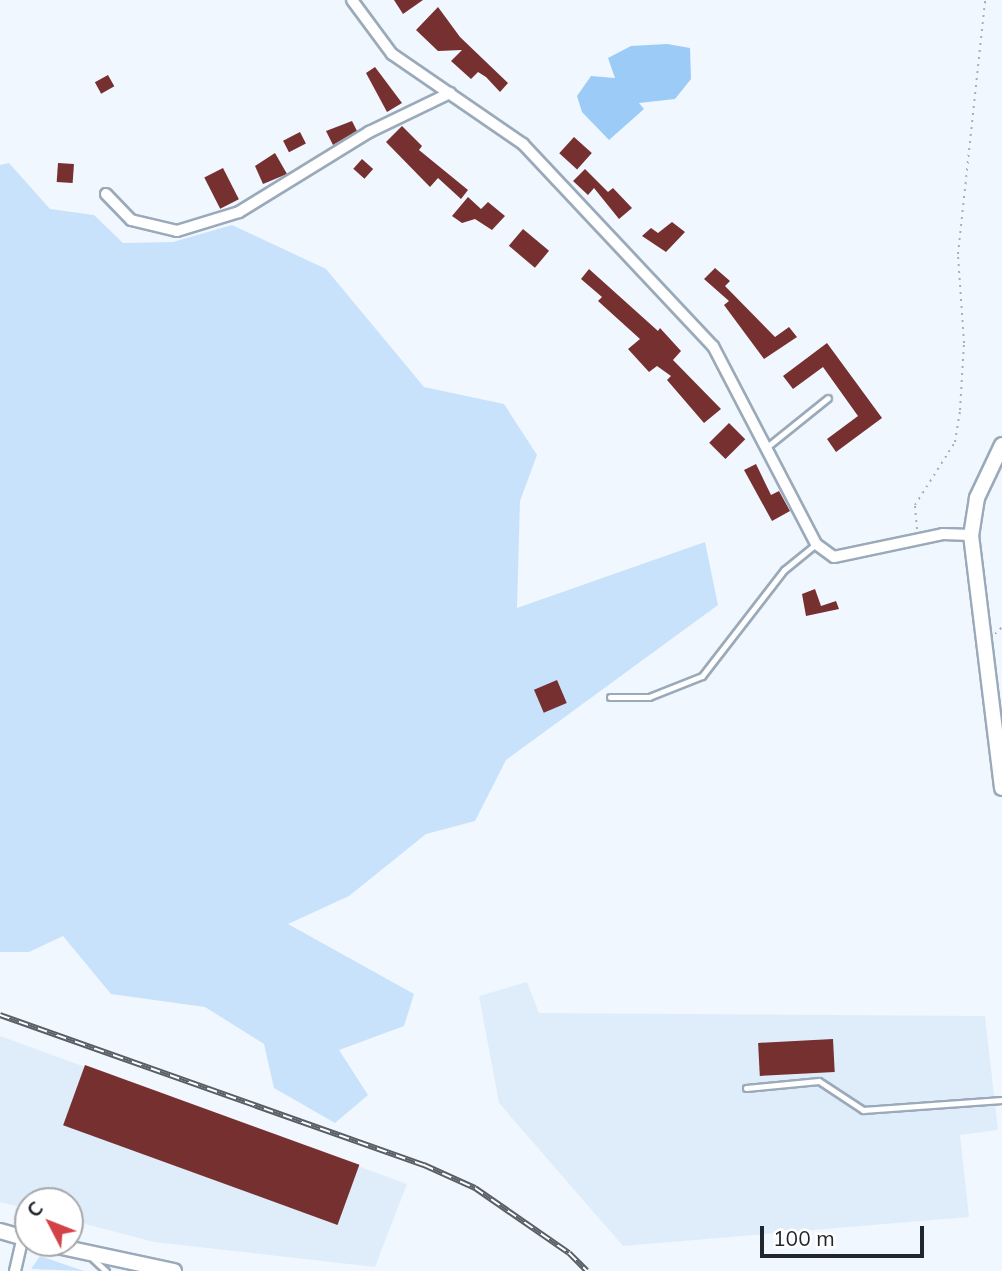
<!DOCTYPE html>
<meta charset="utf-8">
<style>
body{margin:0}
#map{position:relative;width:1002px;height:1271px;overflow:hidden;background:#f0f7fe;font-family:Mulish,sans-serif}
div>[style]{position:absolute}
[style*='--x']{left:calc(var(--x)*1px);top:calc(var(--y)*1px);width:calc(var(--w)*1px);rotate:calc(var(--a)*1deg)}
.built>*{inset:0;background:#dfedfb}
.green>*{inset:0;background:#c9e2fc}
.water>*{inset:0;background:#9dcbf7}
.building>*{inset:0;background:#76302f;transform-origin:0 0}
.path>*{height:2px;margin-top:-1px;transform-origin:0;background:repeating-linear-gradient(90deg,#a9afb6 0 2px,transparent 0 7px)}
.roads{filter:drop-shadow(2px 0 #9aaaba) drop-shadow(-2px 0 #9aaaba) drop-shadow(0 2px #9aaaba) drop-shadow(0 -2px #9aaaba)}
.lane>*{height:5px;margin:-2.5px;padding:0 2.5px;transform-origin:2.5px;border-radius:2.5px;background:#fff}
.street>*{height:10px;margin:-5px;padding:0 5px;transform-origin:5px;border-radius:5px;background:#fff}
.secondary>*{height:14px;margin:-7px;padding:0 7px;transform-origin:7px;border-radius:7px;background:#fff}
.rail>*{height:6px;margin-top:-3px;transform-origin:0;background:repeating-linear-gradient(90deg,#fff 0 10px,#585e65 0 20px);box-sizing:border-box;border-block:2px solid #585e65}
span{translate:-50% -50%;white-space:nowrap;text-align:center;line-height:1.15;-webkit-text-stroke:7px #fff;paint-order:stroke}
.north{position:absolute;left:14px;top:1187px;width:70px;height:70px;box-sizing:border-box;background:#fff;border:2px solid #a6a8ab;border-radius:50%;rotate:312deg;font-size:19px;font-weight:700;line-height:28px;text-align:center;color:#20262d}
.north::after{content:'';display:block;margin:auto;width:24px;height:32px;background:#d24247;clip-path:polygon(50% 0,100% 100%,50% 72%,0 100%)}
.scale{position:absolute;left:760px;top:1226px;width:164px;height:32px;box-sizing:border-box;border:4px solid #20262d;border-top:0;padding-left:9px;font-size:21px;line-height:24px;white-space:nowrap;color:#20262d;-webkit-text-stroke:5px #fff;paint-order:stroke}
</style>
<div id="map">
<div class="built">
<div style="clip-path:polygon(527px 982px,539px 1013px,985px 1016px,998px 1130px,960px 1135px,969px 1217px,623px 1246px,499px 1103px,479px 996px)"></div>
<div style="clip-path:polygon(0 1036px,407px 1184px,375px 1267px,154px 1242px,70px 1220px,70px 1201px,28px 1201px,28px 1209px,0 1202px)"></div>
</div>
<div class="green">
<div style="clip-path:polygon(9px 163px,50px 209px,94px 215px,123px 243px,173px 242px,232px 225px,326px 269px,424px 387px,504px 404px,537px 455px,520px 501px,517px 608px,705px 542px,718px 605px,506px 760px,475px 821px,426px 834px,349px 896px,288px 924px,414px 994px,404px 1026px,339px 1050px,368px 1095px,335px 1123px,274px 1088px,264px 1044px,205px 1007px,111px 994px,63px 936px,29px 952px,0 952px,0 165px)"></div>
<div style="clip-path:polygon(40px 1256px,84px 1271px,31px 1269px)"></div>
</div>
<div class="water">
<div style="clip-path:polygon(667px 44px,690px 48px,691px 79px,675px 99px,639px 103px,644px 109px,609px 140px,582px 112px,577px 96px,591px 76px,615px 78px,608px 58px,631px 46px)"></div>
</div>
<div class="building">
<div style="clip-path:polygon(394px 0,423px 0,403px 14px)"></div>
<div style="clip-path:polygon(438px 7px,460px 37px,508px 83px,500px 92px,486px 77px,478px 72px,471px 79px,451px 61px,462px 50px,438px 51px,416px 30px)"></div>
<div style="clip-path:polygon(375px 67px,402px 103px,387px 112px,366px 73px)"></div>
<div style="left:108px;top:75px;width:13px;height:15px;rotate:61deg"></div>
<div style="clip-path:polygon(352px 121px,357px 131px,333px 145px,326px 131px)"></div>
<div style="clip-path:polygon(402px 126px,422px 146px,419px 150px,468px 190px,461px 199px,438px 178px,430px 187px,386px 142px)"></div>
<div style="left:300px;top:132px;width:13px;height:19px;rotate:63deg"></div>
<div style="left:574px;top:137px;width:24px;height:22px;rotate:42deg"></div>
<div style="clip-path:polygon(275px 153px,287px 174px,263px 184px,255px 166px)"></div>
<div style="left:362px;top:159px;width:15px;height:13px;rotate:42deg"></div>
<div style="left:58px;top:163px;width:16px;height:19px;rotate:4deg"></div>
<div style="left:223px;top:168px;width:35px;height:21px;rotate:63deg"></div>
<div style="clip-path:polygon(585px 169px,608px 192px,613px 188px,632px 208px,619px 219px,594px 188px,588px 195px,573px 181px)"></div>
<div style="clip-path:polygon(468px 197px,481px 209px,488px 202px,505px 216px,492px 230px,475px 219px,462px 223px,452px 216px)"></div>
<div style="clip-path:polygon(672px 222px,685px 232px,666px 252px,642px 236px,651px 228px,658px 233px)"></div>
<div style="left:523px;top:229px;width:34px;height:22px;rotate:40deg"></div>
<div style="clip-path:polygon(715px 268px,730px 281px,725px 286px,775px 337px,789px 327px,797px 337px,764px 359px,724px 305px,729px 301px,704px 279px)"></div>
<div style="clip-path:polygon(589px 269px,658px 331px,660px 328px,681px 351px,673px 360px,721px 409px,704px 423px,667px 380px,671px 376px,657px 366px,649px 372px,628px 349px,640px 339px,598px 301px,602px 297px,581px 279px)"></div>
<div style="clip-path:polygon(827px 343px,882px 418px,836px 452px,827px 439px,858px 416px,823px 367px,793px 389px,783px 376px)"></div>
<div style="left:729px;top:423px;width:23px;height:28px;rotate:45deg"></div>
<div style="clip-path:polygon(756px 464px,771px 495px,779px 491px,790px 511px,772px 521px,744px 470px)"></div>
<div style="clip-path:polygon(815px 589px,821px 606px,836px 601px,839px 609px,806px 616px,802px 594px)"></div>
<div style="left:557px;top:680px;width:25px;height:25px;rotate:67deg"></div>
<div style="left:833px;top:1039px;width:33px;height:75px;rotate:87deg"></div>
<div style="left:85px;top:1065px;width:292px;height:64px;rotate:20deg"></div>
</div>
<div class="path">
<div style="--x:917;--y:529;--w:24;--a:-95"></div>
<div style="--x:915;--y:505;--w:75;--a:-57.6"></div>
<div style="--x:955;--y:442;--w:32;--a:-81"></div>
<div style="--x:960;--y:410;--w:67;--a:-86.6"></div>
<div style="--x:964;--y:343;--w:89;--a:-93.9"></div>
<div style="--x:958;--y:254;--w:255;--a:-83.9"></div>
<div style="--x:995;--y:634;--w:10;--a:-45"></div>
</div>
<div class="roads">
<div class="lane">
<div style="--x:767;--y:447;--w:78;--a:-38.8"></div>
<div style="--x:610;--y:697;--w:39;--a:0"></div>
<div style="--x:649;--y:697;--w:57;--a:-21.6"></div>
<div style="--x:702;--y:676;--w:134;--a:-52.3"></div>
<div style="--x:784;--y:570;--w:41;--a:-39.1"></div>
<div style="--x:746;--y:1088;--w:73;--a:-5.5"></div>
<div style="--x:819;--y:1081;--w:53;--a:33.4"></div>
<div style="--x:863;--y:1110;--w:139;--a:-4.1"></div>
<div style="--x:93;--y:1259;--w:18;--a:43"></div>
</div>
<div class="street">
<div style="--x:352;--y:0;--w:67;--a:53.5"></div>
<div style="--x:392;--y:54;--w:159;--a:34.5"></div>
<div style="--x:523;--y:144;--w:277;--a:46.8"></div>
<div style="--x:713;--y:346;--w:223;--a:62.5"></div>
<div style="--x:816;--y:544;--w:22;--a:36"></div>
<div style="--x:834;--y:557;--w:111;--a:-11.9"></div>
<div style="--x:943;--y:534;--w:28;--a:2"></div>
<div style="--x:106;--y:194;--w:36;--a:46"></div>
<div style="--x:131;--y:220;--w:47;--a:13.4"></div>
<div style="--x:177;--y:231;--w:65;--a:-17"></div>
<div style="--x:239;--y:212;--w:153;--a:-31.6"></div>
<div style="--x:369;--y:132;--w:90;--a:-25.7"></div>
<div style="--x:15;--y:1271;--w:35;--a:-77"></div>
</div>
<div class="secondary">
<div style="--x:1002;--y:445;--w:59;--a:115.3"></div>
<div style="--x:977;--y:498;--w:37;--a:99"></div>
<div style="--x:971;--y:535;--w:255;--a:83"></div>
<div style="--x:0;--y:1231;--w:29;--a:16"></div>
<div style="--x:43;--y:1243;--w:134;--a:12.1"></div>
</div>
</div>
<div class="rail">
<div style="--x:0;--y:1015;--w:450;--a:19.5"></div>
<div style="--x:424;--y:1165;--w:56;--a:24.3"></div>
<div style="--x:475;--y:1188;--w:114;--a:34.7"></div>
<div style="--x:569;--y:1253;--w:25;--a:45"></div>
</div>
<div class="north">С</div>
<div class="scale">100 m</div>
</div>
